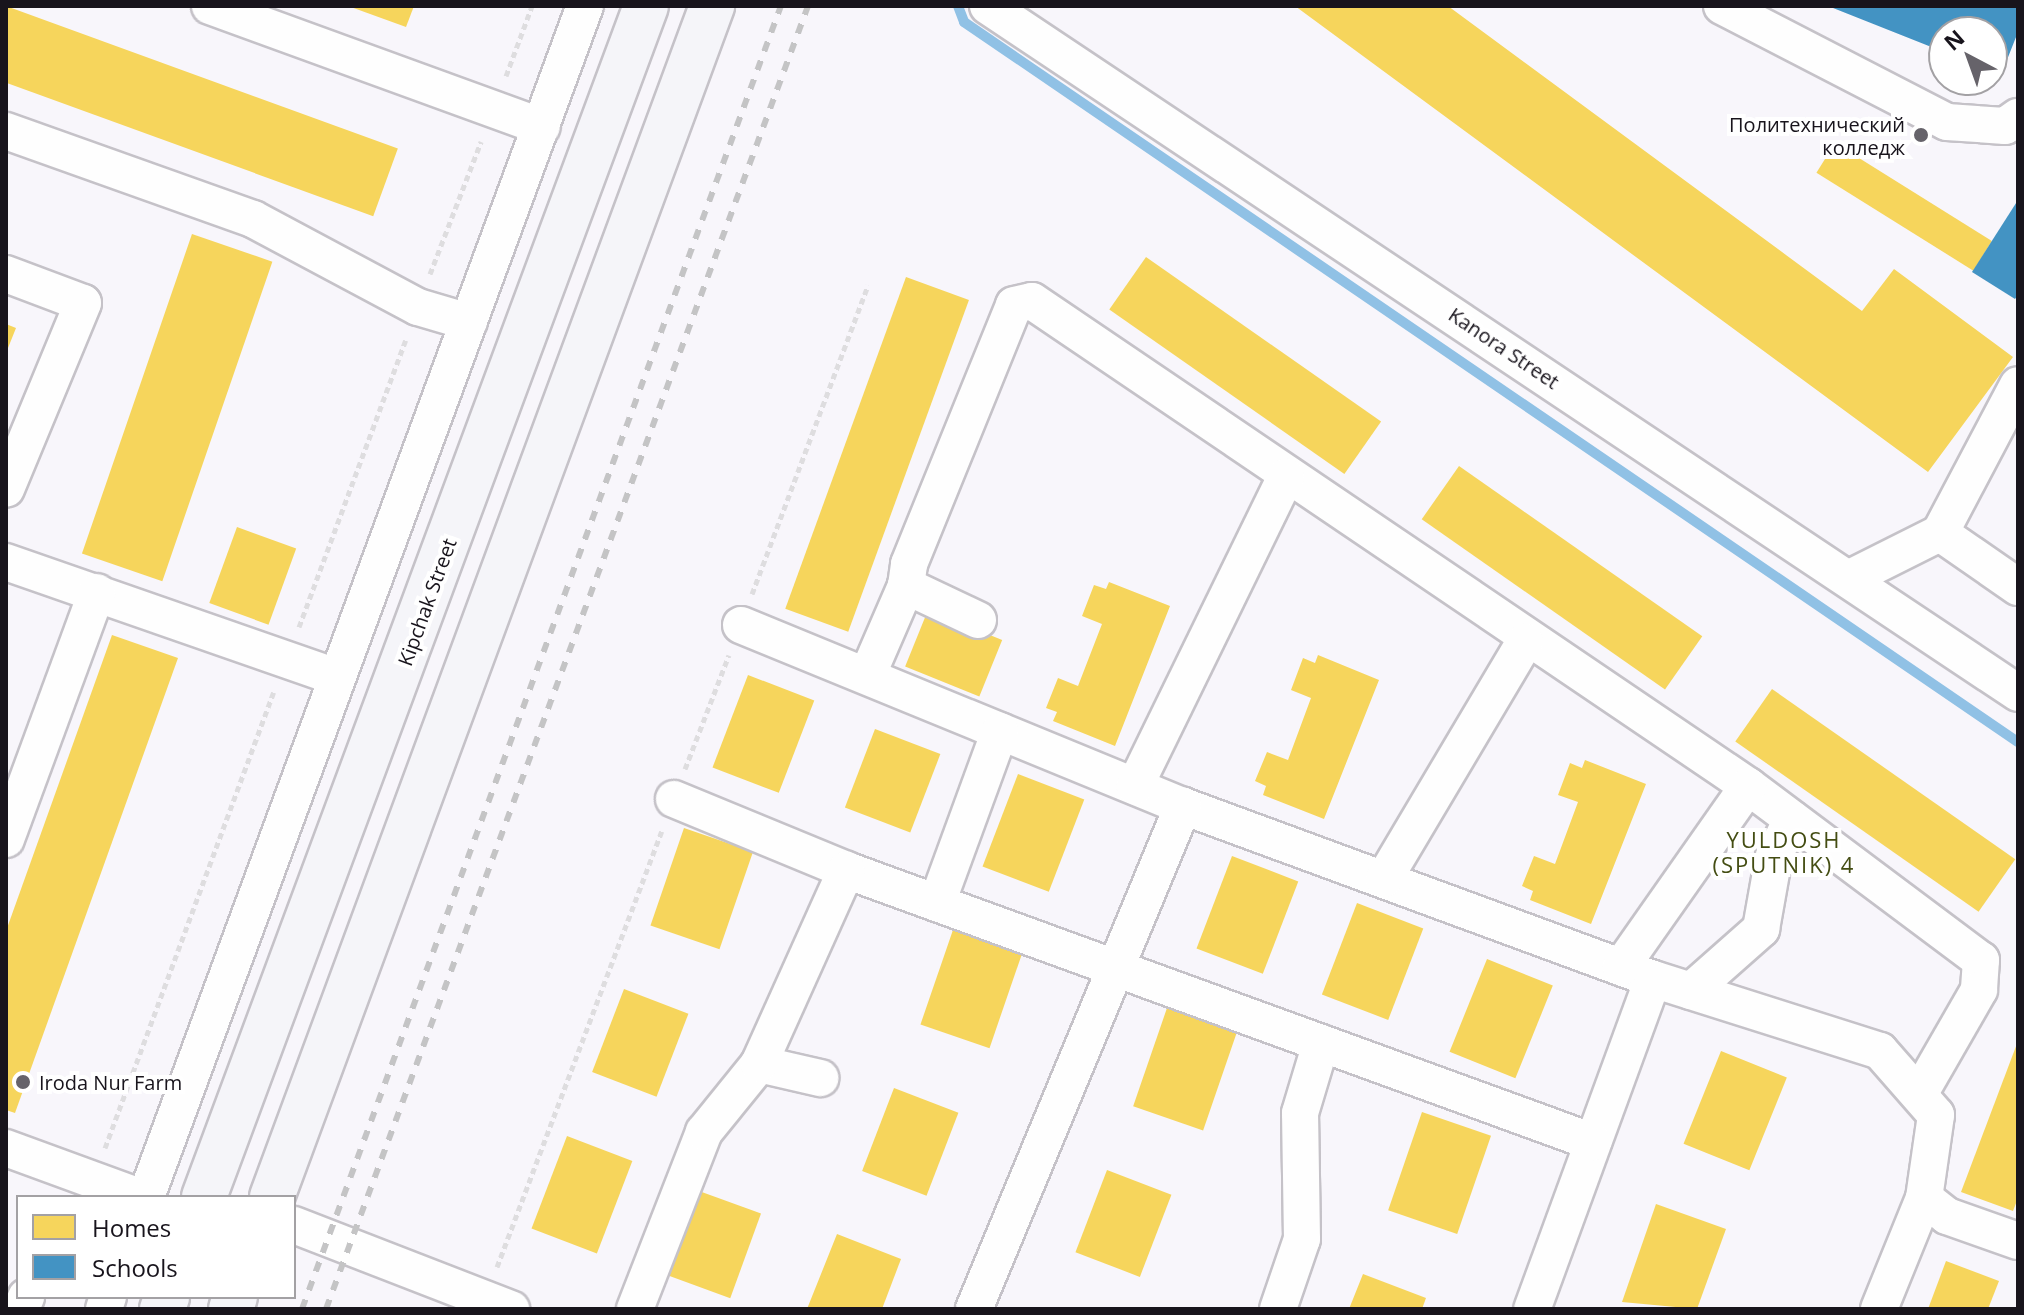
<!DOCTYPE html>
<meta charset="utf-8">
<style>
body{margin:0}
#map{position:relative;width:2024px;height:1315px;overflow:hidden;background:#f8f6fb;font-family:"Open Sans",sans-serif}
div>[style]{position:absolute}
[style*='--x']{left:calc(var(--x)*1px);top:calc(var(--y)*1px);width:calc(var(--w)*1px);rotate:calc(var(--a)*1deg)}
.homes>*{inset:0;background:#f6d55c;transform-origin:0 0}
.schools>*{inset:0;background:#4393c3}
.stream>*{height:10px;margin:-5px;padding:0 5px;transform-origin:5px;border-radius:5px;background:#90c1e5}
.path>*{height:5px;margin-top:-2.5px;transform-origin:0;background:repeating-linear-gradient(90deg,#dedddf 0 6px,transparent 0 10px)}
.roads{filter:drop-shadow(2px 0 #c5c2c8) drop-shadow(-2px 0 #c5c2c8) drop-shadow(0 2px #c5c2c8) drop-shadow(0 -2px #c5c2c8)}
.minor>*{height:36px;margin:-18px;padding:0 18px;transform-origin:18px;border-radius:18px;background:#fefefe}
.major>*{height:44px;margin:-22px;padding:0 22px;transform-origin:22px;border-radius:22px;background:#f5f5f9}
.rail>*{height:6px;margin-top:-3px;transform-origin:0;background:repeating-linear-gradient(90deg,#c4c4c5 0 10px,transparent 0 20px)}
.dots>*{width:22px;height:22px;translate:-50% -50%;box-sizing:border-box;border:4px solid #fff;border-radius:50%}
span{translate:-50% -50%;white-space:nowrap;text-align:center;line-height:1.15;-webkit-text-stroke:8px #fff;paint-order:stroke}
.poi-label{font-size:20px;color:#18141c}
.right{translate:-100% -50%;text-align:right}
.left{translate:0 -50%;text-align:left}
.street-label{font-size:20px;color:#18141c}
.neighbourhood-label{font-size:22px;color:#444d13;letter-spacing:2px}
.frame{position:absolute;inset:0;border:8px solid #18141c;pointer-events:none}
.legend{position:absolute;left:16px;top:1195px;width:280px;height:104px;box-sizing:border-box;background:#fff;border:2px solid #a3a1a4;margin:0;padding:10px 14px;list-style:none;font-size:24px;color:#18141c}
.legend li{display:flex;align-items:center;gap:16px;height:40px}
.legend b{width:40px;border:2px solid #a3a1a4}
.north{position:absolute;left:1928px;top:16px;width:80px;height:80px;box-sizing:border-box;background:#fff;border:2px solid #a3a1a4;border-radius:50%;rotate:319deg;font-size:22px;font-weight:700;line-height:32px;text-align:center;color:#18141c}
.north::after{content:'';display:block;margin:auto;width:28px;height:36px;background:#66636a;clip-path:polygon(50% 0,100% 100%,50% 72%,0 100%)}
</style>
<div id="map">
<div class="homes">
<div style="left:6px;top:6px;width:417px;height:72px;rotate:20deg"></div>
<div style="clip-path:polygon(348px 6px,414px 6px,406px 27px)"></div>
<div style="clip-path:polygon(1295px 6px,1448px 6px,1862px 311px,1894px 269px,2013px 357px,1928px 472px)"></div>
<div style="left:1835px;top:143px;width:185px;height:35px;rotate:32deg"></div>
<div style="left:192px;top:234px;width:85px;height:338px;rotate:19deg"></div>
<div style="left:1146px;top:257px;width:287px;height:64px;rotate:35deg"></div>
<div style="left:906px;top:277px;width:67px;height:353px;rotate:20deg"></div>
<div style="clip-path:polygon(6px 324px,16px 328px,6px 353px)"></div>
<div style="left:1459px;top:466px;width:297px;height:65px;rotate:35deg"></div>
<div style="left:237px;top:527px;width:63px;height:81px;rotate:20deg"></div>
<div style="clip-path:polygon(1109px 582px,1170px 606px,1115px 746px,1053px 721px,1057px 712px,1046px 708px,1058px 678px,1078px 686px,1102px 624px,1082px 616px,1094px 585px,1106px 589px)"></div>
<div style="left:928px;top:610px;width:80px;height:61px;rotate:22deg"></div>
<div style="clip-path:polygon(112px 635px,178px 658px,15px 1113px,6px 1110px,6px 931px)"></div>
<div style="clip-path:polygon(1318px 655px,1379px 680px,1324px 819px,1263px 795px,1266px 786px,1255px 781px,1267px 752px,1288px 760px,1311px 698px,1291px 690px,1303px 658px,1315px 663px)"></div>
<div style="left:748px;top:675px;width:71px;height:99px;rotate:21deg"></div>
<div style="left:1772px;top:689px;width:297px;height:64px;rotate:35deg"></div>
<div style="left:875px;top:729px;width:70px;height:84px;rotate:21deg"></div>
<div style="clip-path:polygon(1585px 760px,1646px 784px,1591px 924px,1530px 900px,1533px 891px,1522px 886px,1534px 856px,1555px 864px,1578px 802px,1558px 795px,1570px 763px,1582px 768px)"></div>
<div style="left:1018px;top:774px;width:71px;height:99px;rotate:21deg"></div>
<div style="left:684px;top:828px;width:73px;height:103px;rotate:19deg"></div>
<div style="left:1232px;top:856px;width:71px;height:99px;rotate:21deg"></div>
<div style="left:1357px;top:903px;width:71px;height:98px;rotate:21deg"></div>
<div style="left:954px;top:927px;width:73px;height:103px;rotate:19deg"></div>
<div style="left:1487px;top:959px;width:71px;height:100px;rotate:22deg"></div>
<div style="left:624px;top:989px;width:69px;height:89px;rotate:21deg"></div>
<div style="left:1167px;top:1008px;width:74px;height:104px;rotate:19deg"></div>
<div style="clip-path:polygon(2018px 1041px,2018px 1198px,2013px 1211px,1961px 1192px)"></div>
<div style="left:1721px;top:1051px;width:71px;height:100px;rotate:22deg"></div>
<div style="left:894px;top:1088px;width:69px;height:89px;rotate:21deg"></div>
<div style="left:1422px;top:1112px;width:73px;height:104px;rotate:19deg"></div>
<div style="left:567px;top:1136px;width:70px;height:99px;rotate:21deg"></div>
<div style="left:1107px;top:1170px;width:69px;height:88px;rotate:21deg"></div>
<div style="left:699px;top:1191px;width:66px;height:90px;rotate:20deg"></div>
<div style="clip-path:polygon(1656px 1204px,1726px 1229px,1697px 1309px,1622px 1302px)"></div>
<div style="clip-path:polygon(837px 1234px,901px 1259px,882px 1309px,807px 1309px)"></div>
<div style="clip-path:polygon(1946px 1261px,1999px 1281px,1988px 1309px,1928px 1309px)"></div>
<div style="clip-path:polygon(1363px 1274px,1426px 1298px,1422px 1309px,1349px 1309px)"></div>
</div>
<div class="schools">
<div style="clip-path:polygon(1828px 6px,2018px 6px,2018px 32px,2001px 75px,1992px 71px,1992px 32px,1944px 32px,1944px 52px)"></div>
<div style="clip-path:polygon(2018px 200px,2018px 295px,2015px 299px,1972px 272px)"></div>
</div>
<div class="stream">
<div style="--x:958;--y:6;--w:17;--a:69"></div>
<div style="--x:964;--y:22;--w:1276;--a:34.34"></div>
</div>
<div class="path">
<div style="--x:506;--y:76;--w:75;--a:-69.6"></div>
<div style="--x:430;--y:274;--w:142;--a:-68.9"></div>
<div style="--x:752;--y:594;--w:330;--a:-69.4"></div>
<div style="--x:299;--y:627;--w:306;--a:-69.6"></div>
<div style="--x:685;--y:769;--w:122;--a:-68.9"></div>
<div style="--x:105;--y:1148;--w:486;--a:-69.7"></div>
<div style="--x:497;--y:1267;--w:466;--a:-69.3"></div>
</div>
<div class="roads">
<div class="minor">
<div style="--x:210;--y:6;--w:353;--a:20"></div>
<div style="--x:988;--y:6;--w:1238;--a:33.7"></div>
<div style="--x:1722;--y:6;--w:253;--a:27.3"></div>
<div style="--x:1947;--y:122;--w:58;--a:3.9"></div>
<div style="--x:2005;--y:126;--w:16;--a:-35"></div>
<div style="--x:6;--y:131;--w:262;--a:19.6"></div>
<div style="--x:253;--y:219;--w:187;--a:28.1"></div>
<div style="--x:418;--y:307;--w:53;--a:16.4"></div>
<div style="--x:6;--y:274;--w:82;--a:20.6"></div>
<div style="--x:83;--y:303;--w:201;--a:112.5"></div>
<div style="--x:1940;--y:533;--w:167;--a:-62.2"></div>
<div style="--x:6;--y:562;--w:350;--a:19.2"></div>
<div style="--x:1850;--y:578;--w:101;--a:-26.6"></div>
<div style="--x:1940;--y:533;--w:95;--a:34.7"></div>
<div style="--x:978;--y:620;--w:80;--a:-154.7"></div>
<div style="--x:906;--y:586;--w:22;--a:-82"></div>
<div style="--x:909;--y:564;--w:279;--a:-67.9"></div>
<div style="--x:1014;--y:305;--w:18;--a:-13"></div>
<div style="--x:1032;--y:301;--w:865;--a:34.11"></div>
<div style="--x:1748;--y:786;--w:291;--a:36.8"></div>
<div style="--x:1981;--y:960;--w:30;--a:94"></div>
<div style="--x:1979;--y:990;--w:116;--a:119.9"></div>
<div style="--x:741;--y:625;--w:478;--a:22.3"></div>
<div style="--x:1183;--y:806;--w:501;--a:20.21"></div>
<div style="--x:1653;--y:979;--w:351;--a:110.1"></div>
<div style="--x:867;--y:676;--w:98;--a:-66.6"></div>
<div style="--x:1135;--y:786;--w:344;--a:-64"></div>
<div style="--x:674;--y:799;--w:186;--a:22.4"></div>
<div style="--x:846;--y:870;--w:795;--a:20.01"></div>
<div style="--x:6;--y:839;--w:263;--a:-69.8"></div>
<div style="--x:1384;--y:879;--w:276;--a:-59.3"></div>
<div style="--x:937;--y:903;--w:183;--a:-69.9"></div>
<div style="--x:1621;--y:967;--w:221;--a:-54.9"></div>
<div style="--x:1653;--y:979;--w:238;--a:17.6"></div>
<div style="--x:1880;--y:1051;--w:85;--a:48.8"></div>
<div style="--x:1936;--y:1115;--w:84;--a:98.2"></div>
<div style="--x:1924;--y:1198;--w:29;--a:38"></div>
<div style="--x:1947;--y:1216;--w:75;--a:19.4"></div>
<div style="--x:1691;--y:991;--w:94;--a:-41.5"></div>
<div style="--x:1761;--y:929;--w:74;--a:-79.9"></div>
<div style="--x:1774;--y:856;--w:41;--a:-64.1"></div>
<div style="--x:759;--y:1064;--w:63;--a:12.9"></div>
<div style="--x:6;--y:1148;--w:143;--a:20.1"></div>
<div style="--x:146;--y:1197;--w:1269;--a:-69.77"></div>
<div style="--x:294;--y:1225;--w:233;--a:21.2"></div>
<div style="--x:21;--y:1309;--w:13;--a:-67"></div>
<div style="--x:104;--y:1309;--w:13;--a:-72"></div>
<div style="--x:635;--y:1309;--w:190;--a:-68.7"></div>
<div style="--x:704;--y:1132;--w:87;--a:-51"></div>
<div style="--x:759;--y:1064;--w:213;--a:-65.8"></div>
<div style="--x:974;--y:1309;--w:545;--a:-67.44"></div>
<div style="--x:1278;--y:1309;--w:74;--a:-71.1"></div>
<div style="--x:1302;--y:1239;--w:126;--a:-90.9"></div>
<div style="--x:1300;--y:1113;--w:73;--a:-73.3"></div>
<div style="--x:1879;--y:1309;--w:120;--a:-67.9"></div>
</div>
<div class="major">
<div style="--x:204;--y:1197;--w:1270;--a:-69.64"></div>
<div style="--x:272;--y:1197;--w:1270;--a:-69.72"></div>
<div style="--x:162;--y:1309;--w:13;--a:-67"></div>
<div style="--x:231;--y:1309;--w:13;--a:-72"></div>
</div>
</div>
<div class="rail">
<div style="--x:302;--y:1309;--w:1388;--a:-69.82"></div>
<div style="--x:326;--y:1309;--w:1389;--a:-69.7"></div>
</div>
<div class="dots">
<div style="left:1921px;top:135px;background:#66636a"></div>
<div style="left:23px;top:1082px;background:#66636a"></div>
</div>
<div class="poi-label">
<span class="right" style="left:1905px;top:136px">Политехнический<br>колледж</span>
<span class="left" style="left:39px;top:1082px">Iroda Nur Farm</span>
</div>
<div class="street-label">
<span style="left:1504px;top:348px;rotate:34deg">Kanora Street</span>
<span style="left:427px;top:602px;rotate:-70deg">Kipchak Street</span>
</div>
<div class="neighbourhood-label">
<span style="left:1784px;top:852px">YULDOSH<br>(SPUTNIK) 4</span>
</div>
<div class="frame"></div>
<ul class="legend">
<li><b style="height:22px;background:#f6d55c"></b>Homes</li>
<li><b style="height:22px;background:#4393c3"></b>Schools</li>
</ul>
<div class="north">N</div>
</div>
